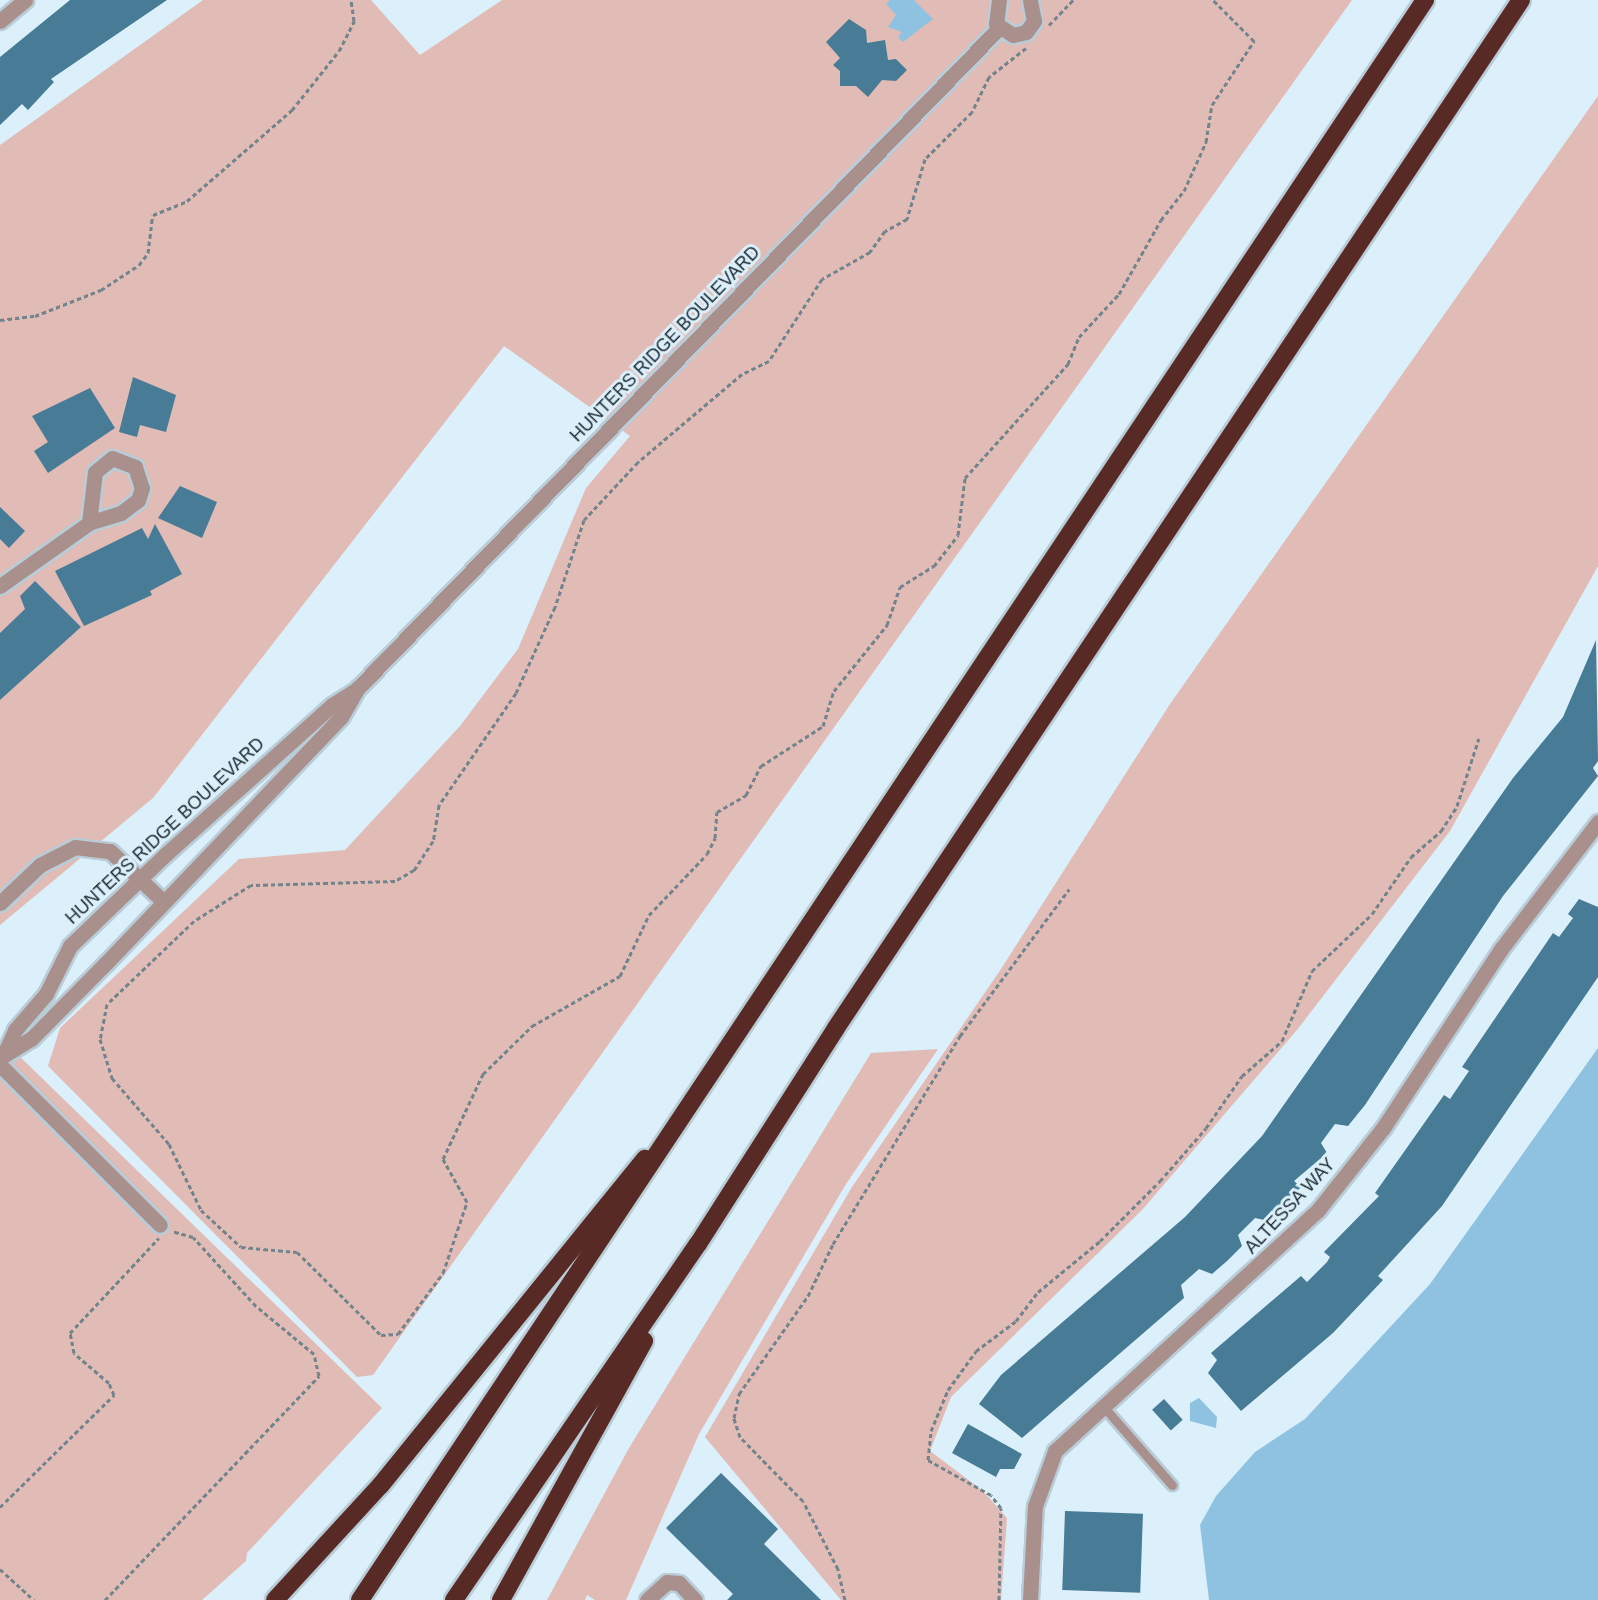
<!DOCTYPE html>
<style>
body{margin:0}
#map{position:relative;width:1598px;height:1600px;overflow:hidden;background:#dcf0fc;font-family:Arial,sans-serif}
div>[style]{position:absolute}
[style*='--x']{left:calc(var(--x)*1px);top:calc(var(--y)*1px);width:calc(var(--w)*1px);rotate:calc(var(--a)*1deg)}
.green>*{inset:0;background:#e1bbb5}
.water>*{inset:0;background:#8ec2e0}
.building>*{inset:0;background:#487b96;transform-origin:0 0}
.path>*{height:3px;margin-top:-1.5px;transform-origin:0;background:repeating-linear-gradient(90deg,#73838c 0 4.5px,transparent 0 7.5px)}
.roads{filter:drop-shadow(2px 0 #b9ccd7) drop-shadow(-2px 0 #b9ccd7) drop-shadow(0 2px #b9ccd7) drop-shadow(0 -2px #b9ccd7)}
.lane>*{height:9px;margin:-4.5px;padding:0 4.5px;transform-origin:4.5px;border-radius:4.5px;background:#a9908c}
.street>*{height:15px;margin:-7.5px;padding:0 7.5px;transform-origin:7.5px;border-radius:7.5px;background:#a9908c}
.highway>*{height:18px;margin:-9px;padding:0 9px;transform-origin:9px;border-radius:9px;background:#582a25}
span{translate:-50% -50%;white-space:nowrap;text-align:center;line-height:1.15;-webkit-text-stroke:6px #dcf0fc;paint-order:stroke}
.street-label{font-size:18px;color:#1c2930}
</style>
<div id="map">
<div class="green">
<div style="clip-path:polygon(203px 0,371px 0,420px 55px,502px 0,1352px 0,373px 1375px,357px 1377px,48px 1066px,60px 1028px,239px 859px,345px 850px,460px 726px,518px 649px,586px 488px,630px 436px,504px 346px,153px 798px,0 925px,0 145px)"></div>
<div style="clip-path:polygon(1598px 96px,1598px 566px,1450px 831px,1297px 1030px,1142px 1210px,951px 1397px,930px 1451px,982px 1490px,1007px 1518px,1001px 1600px,841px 1600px,705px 1437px,852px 1187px,1001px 969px,1170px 704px)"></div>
<div style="clip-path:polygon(938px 1049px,846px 1184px,699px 1434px,626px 1600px,595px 1600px,587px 1595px,585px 1600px,547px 1600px,629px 1448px,871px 1053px)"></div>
<div style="clip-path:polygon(14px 1051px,382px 1408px,247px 1553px,246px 1561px,202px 1600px,0 1600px,0 1064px)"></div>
</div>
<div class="water">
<div style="clip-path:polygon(890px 0,914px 0,933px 19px,903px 42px,898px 37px,902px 32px,888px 27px,896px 15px,886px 4px)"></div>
<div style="clip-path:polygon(1598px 1048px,1598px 1600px,1209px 1600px,1200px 1525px,1216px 1496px,1255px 1452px,1305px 1419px,1430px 1284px)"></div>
<div style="clip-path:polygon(1199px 1398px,1217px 1417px,1216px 1428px,1190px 1421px,1190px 1403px)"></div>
</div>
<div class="building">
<div style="clip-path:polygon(70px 0,167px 0,51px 79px,54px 82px,28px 110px,22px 104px,0 125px,0 57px)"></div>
<div style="clip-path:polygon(849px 19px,866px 30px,867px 43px,885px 40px,888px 60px,896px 59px,907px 70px,896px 81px,882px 80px,868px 97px,856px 86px,840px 86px,840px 71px,833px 65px,840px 58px,826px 42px)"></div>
<div style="clip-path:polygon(133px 377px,176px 395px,166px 432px,140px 425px,137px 437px,119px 432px)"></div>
<div style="clip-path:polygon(90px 388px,115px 428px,48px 473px,34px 451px,48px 442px,32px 416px)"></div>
<div style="clip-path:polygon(180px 486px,217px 502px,202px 538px,158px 518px)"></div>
<div style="clip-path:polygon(0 507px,25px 531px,9px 548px,0 539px)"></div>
<div style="clip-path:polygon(155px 524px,182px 574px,150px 591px,152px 595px,84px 626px,55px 571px,142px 528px,148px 539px)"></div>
<div style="clip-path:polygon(35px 581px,81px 627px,0 700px,0 633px,25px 609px,20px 596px)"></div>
<div style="clip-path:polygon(1596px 640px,1598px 761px,1593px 768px,1598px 776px,1503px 896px,1365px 1105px,1348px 1126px,1335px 1124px,1321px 1143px,1327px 1153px,1294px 1181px,1301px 1187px,1269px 1221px,1255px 1218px,1238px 1235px,1242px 1246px,1227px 1261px,1212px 1274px,1199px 1269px,1181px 1285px,1184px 1298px,1022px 1438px,979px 1404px,1001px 1375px,1185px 1217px,1262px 1136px,1513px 778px,1563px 717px)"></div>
<div style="clip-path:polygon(1579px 899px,1598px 907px,1598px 977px,1442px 1206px,1378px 1276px,1383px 1280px,1333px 1333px,1241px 1411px,1208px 1373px,1217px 1360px,1211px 1353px,1301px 1276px,1307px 1282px,1327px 1262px,1330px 1257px,1324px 1252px,1379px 1196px,1375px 1193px,1444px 1095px,1450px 1099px,1469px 1071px,1462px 1067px,1553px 933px,1559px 937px,1573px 918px,1568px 914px)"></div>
<div style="left:1164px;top:1399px;width:28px;height:16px;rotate:48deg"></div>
<div style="clip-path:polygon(968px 1424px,1022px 1454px,1014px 1469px,1000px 1469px,996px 1477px,952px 1453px)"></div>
<div style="clip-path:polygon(721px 1473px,778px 1529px,764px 1544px,821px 1600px,727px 1600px,733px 1594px,666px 1528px)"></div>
<div style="left:1065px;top:1511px;width:78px;height:79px;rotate:2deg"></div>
</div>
<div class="path">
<div style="--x:1049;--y:25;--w:35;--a:-46"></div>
<div style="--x:1026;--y:48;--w:47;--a:141.9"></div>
<div style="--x:989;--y:77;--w:39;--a:116"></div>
<div style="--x:972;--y:112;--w:66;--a:135"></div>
<div style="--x:925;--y:159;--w:63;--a:106.7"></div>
<div style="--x:907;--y:219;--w:25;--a:151"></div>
<div style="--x:885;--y:231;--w:26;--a:126"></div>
<div style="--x:870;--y:252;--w:55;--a:150.6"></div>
<div style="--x:822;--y:279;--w:98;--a:122.9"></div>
<div style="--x:769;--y:361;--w:30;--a:154"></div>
<div style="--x:742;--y:374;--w:136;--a:139.8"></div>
<div style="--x:638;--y:462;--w:79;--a:133"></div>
<div style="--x:584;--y:520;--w:92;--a:108.4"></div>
<div style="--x:555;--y:607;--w:94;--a:114.4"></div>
<div style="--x:516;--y:693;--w:136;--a:124.5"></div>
<div style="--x:439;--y:805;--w:36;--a:99"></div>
<div style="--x:433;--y:841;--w:35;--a:123"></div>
<div style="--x:414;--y:870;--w:22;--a:150"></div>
<div style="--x:395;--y:881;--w:144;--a:178.4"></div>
<div style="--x:251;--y:885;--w:67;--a:147.7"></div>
<div style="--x:194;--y:921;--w:120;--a:136.3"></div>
<div style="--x:107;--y:1004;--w:36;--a:101"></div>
<div style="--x:100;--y:1039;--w:41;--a:72.9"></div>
<div style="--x:112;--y:1078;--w:87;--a:49.2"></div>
<div style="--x:169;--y:1144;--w:73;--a:64.1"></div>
<div style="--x:201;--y:1210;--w:54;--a:42.8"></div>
<div style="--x:241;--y:1247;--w:56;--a:5.1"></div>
<div style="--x:297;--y:1252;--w:118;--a:44.7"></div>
<div style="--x:381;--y:1335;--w:17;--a:-3"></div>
<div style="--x:398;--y:1334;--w:76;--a:-53.6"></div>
<div style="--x:443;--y:1273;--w:75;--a:-71.3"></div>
<div style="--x:467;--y:1202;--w:49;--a:-119.2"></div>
<div style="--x:443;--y:1159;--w:94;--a:-64.8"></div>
<div style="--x:483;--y:1074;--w:69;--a:-44.4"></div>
<div style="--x:532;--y:1026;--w:101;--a:-29.6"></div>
<div style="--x:620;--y:976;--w:68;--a:-64.6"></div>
<div style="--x:649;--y:915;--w:84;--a:-46.4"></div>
<div style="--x:707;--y:854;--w:18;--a:-63"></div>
<div style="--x:715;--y:838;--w:26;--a:-86"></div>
<div style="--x:717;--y:812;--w:34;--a:-30"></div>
<div style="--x:746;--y:795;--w:33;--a:-63"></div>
<div style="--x:761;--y:766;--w:74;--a:-32.8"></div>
<div style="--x:823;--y:726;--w:37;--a:-73"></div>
<div style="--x:834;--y:691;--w:85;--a:-51.2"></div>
<div style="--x:887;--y:625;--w:40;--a:-71.1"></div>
<div style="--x:900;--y:587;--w:40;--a:-32"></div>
<div style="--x:934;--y:566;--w:39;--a:-52"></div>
<div style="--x:958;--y:535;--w:57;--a:-83"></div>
<div style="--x:965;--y:478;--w:154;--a:-47.9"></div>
<div style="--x:1068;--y:364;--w:29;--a:-68"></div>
<div style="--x:1079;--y:337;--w:59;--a:-47.1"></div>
<div style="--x:1119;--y:294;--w:85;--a:-60.4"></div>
<div style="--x:1161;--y:220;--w:37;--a:-52"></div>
<div style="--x:1184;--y:191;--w:54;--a:-65.8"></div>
<div style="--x:1206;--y:142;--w:37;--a:-81"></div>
<div style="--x:1212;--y:105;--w:77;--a:-56.7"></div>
<div style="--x:1254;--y:41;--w:58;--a:-135"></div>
<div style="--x:0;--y:320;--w:35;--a:-7"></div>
<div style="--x:35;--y:316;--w:71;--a:-21.5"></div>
<div style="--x:101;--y:290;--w:45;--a:-33.3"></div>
<div style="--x:139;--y:265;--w:15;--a:-53"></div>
<div style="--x:148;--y:253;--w:38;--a:-83"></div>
<div style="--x:153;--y:215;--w:37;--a:-22"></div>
<div style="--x:187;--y:201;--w:139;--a:-40.9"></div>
<div style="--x:292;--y:110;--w:75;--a:-51.5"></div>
<div style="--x:339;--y:51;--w:34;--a:-63"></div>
<div style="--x:354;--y:21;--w:21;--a:-98"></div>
<div style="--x:0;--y:1507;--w:160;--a:-44.5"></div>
<div style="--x:114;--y:1395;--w:13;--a:-113"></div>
<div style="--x:109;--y:1383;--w:46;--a:-139.4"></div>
<div style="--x:74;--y:1353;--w:20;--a:-101"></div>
<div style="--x:70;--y:1333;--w:130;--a:-46.9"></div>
<div style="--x:0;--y:1569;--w:46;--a:42.4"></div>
<div style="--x:105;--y:1600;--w:310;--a:-46.3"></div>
<div style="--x:319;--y:1376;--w:23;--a:-103"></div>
<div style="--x:314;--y:1354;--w:75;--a:-140.4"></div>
<div style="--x:256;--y:1306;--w:93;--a:-132.4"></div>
<div style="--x:193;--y:1237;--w:22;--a:-164"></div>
<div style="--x:845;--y:1600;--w:32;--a:-103"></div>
<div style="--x:838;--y:1569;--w:76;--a:-117.2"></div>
<div style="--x:803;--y:1501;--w:90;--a:-134.5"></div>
<div style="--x:740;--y:1437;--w:20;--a:-108"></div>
<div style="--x:734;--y:1418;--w:25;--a:-78"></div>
<div style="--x:739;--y:1394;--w:120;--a:-54.9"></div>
<div style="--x:808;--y:1296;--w:58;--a:-64.3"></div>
<div style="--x:833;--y:1244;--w:244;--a:-58.6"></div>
<div style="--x:960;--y:1036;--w:183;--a:-53.4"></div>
<div style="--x:999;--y:1600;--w:92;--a:-88.8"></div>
<div style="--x:1001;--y:1508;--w:16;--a:-128"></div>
<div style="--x:991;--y:1495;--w:72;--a:-150.9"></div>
<div style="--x:928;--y:1460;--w:29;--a:-84"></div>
<div style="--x:931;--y:1431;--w:44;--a:-67.5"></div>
<div style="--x:948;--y:1390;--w:48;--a:-54.3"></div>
<div style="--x:976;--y:1351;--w:50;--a:-36.9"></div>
<div style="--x:1016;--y:1321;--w:36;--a:-53"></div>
<div style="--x:1038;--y:1292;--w:80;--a:-39.4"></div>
<div style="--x:1100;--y:1241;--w:85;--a:-45"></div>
<div style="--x:1160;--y:1181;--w:70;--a:-49"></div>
<div style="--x:1206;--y:1128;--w:63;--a:-55.3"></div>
<div style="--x:1242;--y:1076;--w:53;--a:-41.2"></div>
<div style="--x:1282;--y:1041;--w:76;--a:-66.8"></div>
<div style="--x:1312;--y:971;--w:83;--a:-43.5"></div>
<div style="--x:1372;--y:914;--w:69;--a:-55.6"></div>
<div style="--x:1411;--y:857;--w:40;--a:-41"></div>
<div style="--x:1441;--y:831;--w:30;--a:-57"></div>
<div style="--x:1457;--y:806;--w:71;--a:-72.1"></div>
</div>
<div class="roads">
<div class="lane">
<div style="--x:1103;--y:1406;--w:105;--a:48.9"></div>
</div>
<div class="street">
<div style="--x:999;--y:0;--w:24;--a:97"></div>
<div style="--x:996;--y:24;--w:20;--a:33"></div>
<div style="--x:1013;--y:35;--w:13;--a:-13"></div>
<div style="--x:1026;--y:32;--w:14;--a:-54"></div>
<div style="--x:1034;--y:21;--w:21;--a:-101"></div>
<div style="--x:0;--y:21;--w:33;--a:-40"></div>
<div style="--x:112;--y:458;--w:25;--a:21"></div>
<div style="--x:135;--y:467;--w:22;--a:72"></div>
<div style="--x:142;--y:488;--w:13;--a:108"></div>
<div style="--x:138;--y:500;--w:21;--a:143"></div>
<div style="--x:121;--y:513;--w:34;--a:163"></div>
<div style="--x:89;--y:523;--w:51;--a:-83.3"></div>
<div style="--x:95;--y:472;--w:22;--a:-39"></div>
<div style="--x:0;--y:586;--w:109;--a:-35.3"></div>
<div style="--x:0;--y:903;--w:55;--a:-43.5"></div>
<div style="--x:40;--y:865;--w:39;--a:-27"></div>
<div style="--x:75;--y:847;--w:35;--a:7"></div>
<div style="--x:110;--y:851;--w:74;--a:43.4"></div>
<div style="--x:4;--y:1054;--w:26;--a:-65"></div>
<div style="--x:15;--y:1030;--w:48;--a:-49.3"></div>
<div style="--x:46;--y:994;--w:54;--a:-63.4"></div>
<div style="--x:70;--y:946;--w:133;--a:-43.8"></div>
<div style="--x:166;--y:854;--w:223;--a:-41.9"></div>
<div style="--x:332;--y:705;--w:26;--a:-32"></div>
<div style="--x:0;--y:1058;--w:36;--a:-32"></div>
<div style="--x:31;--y:1039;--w:107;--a:-45.4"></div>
<div style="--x:106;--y:963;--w:340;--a:-46.3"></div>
<div style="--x:341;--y:717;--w:34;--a:-60"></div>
<div style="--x:358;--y:688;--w:920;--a:-45.84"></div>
<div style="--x:0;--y:1065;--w:226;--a:45"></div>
<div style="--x:647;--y:1600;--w:27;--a:-42"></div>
<div style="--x:667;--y:1582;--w:12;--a:5"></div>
<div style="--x:679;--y:1583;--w:23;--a:47"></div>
<div style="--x:1030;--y:1600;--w:94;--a:-87"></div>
<div style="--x:1035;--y:1506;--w:59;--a:-70"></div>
<div style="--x:1055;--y:1451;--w:357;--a:-42.5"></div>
<div style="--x:1318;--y:1210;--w:105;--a:-51.6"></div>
<div style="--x:1383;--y:1128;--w:214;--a:-56.6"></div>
<div style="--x:1501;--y:949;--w:160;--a:-52.6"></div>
</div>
<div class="highway">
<div style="--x:275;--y:1600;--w:155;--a:-47.4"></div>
<div style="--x:380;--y:1486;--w:421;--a:-51"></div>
<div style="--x:360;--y:1600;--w:1922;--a:-56.35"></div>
<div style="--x:454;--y:1600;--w:432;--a:-55.6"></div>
<div style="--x:698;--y:1244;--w:256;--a:-57.4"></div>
<div style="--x:836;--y:1028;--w:1235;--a:-56.32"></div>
<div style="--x:501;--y:1600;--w:296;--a:-61.1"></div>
</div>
</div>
<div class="street-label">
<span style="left:665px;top:344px;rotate:-46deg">HUNTERS RIDGE BOULEVARD</span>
<span style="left:165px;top:831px;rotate:-43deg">HUNTERS RIDGE BOULEVARD</span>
<span style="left:1290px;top:1206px;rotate:-47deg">ALTESSA WAY</span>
</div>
</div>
